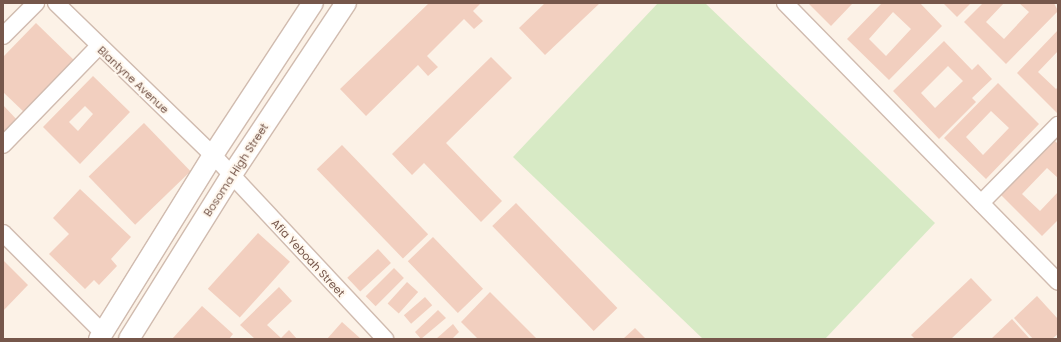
<!DOCTYPE html>
<style>
body{margin:0}
#map{position:relative;width:1061px;height:342px;overflow:hidden;background:#fcf2e7;font-family:Poppins,sans-serif}
div>[style]{position:absolute}
[style*='--x']{left:calc(var(--x)*1px);top:calc(var(--y)*1px);width:calc(var(--w)*1px);rotate:calc(var(--a)*1deg)}
.green>*{inset:0;background:#d7eac5}
.building>*{inset:0;background:#f2cfbf;transform-origin:0 0}
.roads{filter:drop-shadow(1px 0 #d0bbaf) drop-shadow(-1px 0 #d0bbaf) drop-shadow(0 1px #d0bbaf) drop-shadow(0 -1px #d0bbaf)}
.minor>*{height:16px;margin:-8px;padding:0 8px;transform-origin:8px;border-radius:8px;background:#fff}
.tertiary>*{height:20px;margin:-10px;padding:0 10px;transform-origin:10px;border-radius:10px;background:#fff}
span{translate:-50% -50%;white-space:nowrap;text-align:center;line-height:1.15;-webkit-text-stroke:4px #fff7ed;paint-order:stroke}
.street-label{font-size:11px;color:#76574b}
.frame{position:absolute;inset:0;border:4px solid #76574b;pointer-events:none}
</style>
<div id="map">
<div class="green">
<div style="clip-path:polygon(658px 3px,705px 3px,935px 223px,825px 339px,703px 339px,513px 157px)"></div>
</div>
<div class="building">
<div style="clip-path:polygon(429px 3px,481px 3px,473px 11px,483px 21px,474px 29px,464px 19px,427px 56px,438px 67px,428px 76px,418px 65px,366px 116px,340px 89px)"></div>
<div style="clip-path:polygon(545px 3px,600px 3px,545px 55px,519px 28px)"></div>
<div style="clip-path:polygon(808px 3px,853px 3px,831px 26px)"></div>
<div style="clip-path:polygon(evenodd,882px 3px,920px 3px,942px 26px,889px 80px,847px 39px,882px 3px,893px 12px,911px 29px,886px 56px,869px 39px,893px 12px)"></div>
<div style="clip-path:polygon(943px 3px,971px 3px,957px 17px)"></div>
<div style="clip-path:polygon(983px 3px,1004px 3px,986px 22px,1004px 39px,1029px 12px,1019px 3px,1054px 3px,1058px 11px,1006px 64px,964px 22px)"></div>
<div style="clip-path:polygon(36px 23px,77px 63px,26px 114px,3px 92px,3px 57px)"></div>
<div style="clip-path:polygon(1058px 30px,1058px 51px,1038px 72px,1056px 89px,1058px 87px,1058px 114px,1017px 73px)"></div>
<div style="clip-path:polygon(evenodd,944px 41px,972px 70px,978px 64px,992px 79px,972px 98px,976px 102px,939px 139px,893px 91px,944px 41px,948px 66px,963px 81px,935px 108px,921px 93px,948px 66px)"></div>
<div style="clip-path:polygon(491px 57px,512px 78px,446px 143px,502px 201px,481px 222px,424px 163px,412px 175px,392px 154px)"></div>
<div style="clip-path:polygon(evenodd,93px 76px,130px 112px,80px 164px,43px 127px,93px 76px,85px 106px,93px 114px,78px 131px,69px 122px,85px 106px)"></div>
<div style="clip-path:polygon(evenodd,998px 83px,1039px 124px,986px 179px,944px 138px,998px 83px,991px 111px,1009px 128px,983px 155px,966px 137px,991px 111px)"></div>
<div style="clip-path:polygon(3px 105px,19px 122px,3px 138px)"></div>
<div style="left:144px;top:123px;width:67px;height:77px;rotate:46deg"></div>
<div style="clip-path:polygon(1054px 140px,1058px 144px,1058px 178px,1047px 168px,1022px 194px,1040px 211px,1058px 192px,1058px 220px,1042px 236px,1001px 195px)"></div>
<div style="left:342px;top:145px;width:124px;height:35px;rotate:46deg"></div>
<div style="clip-path:polygon(80px 189px,131px 237px,111px 259px,117px 266px,99px 285px,94px 280px,85px 289px,49px 254px,69px 234px,53px 218px)"></div>
<div style="left:516px;top:203px;width:146px;height:33px;rotate:46deg"></div>
<div style="left:258px;top:233px;width:43px;height:75px;rotate:42deg"></div>
<div style="left:433px;top:237px;width:72px;height:35px;rotate:46deg"></div>
<div style="left:378px;top:249px;width:19px;height:42px;rotate:47deg"></div>
<div style="clip-path:polygon(3px 260px,28px 285px,3px 311px)"></div>
<div style="left:394px;top:268px;width:14px;height:40px;rotate:45deg"></div>
<div style="clip-path:polygon(971px 278px,992px 300px,951px 339px,915px 339px,911px 335px)"></div>
<div style="left:407px;top:282px;width:15px;height:29px;rotate:42deg"></div>
<div style="clip-path:polygon(279px 287px,292px 301px,267px 325px,281px 338px,289px 330px,297px 339px,255px 339px,240px 325px)"></div>
<div style="clip-path:polygon(490px 292px,537px 339px,478px 339px,461px 322px)"></div>
<div style="clip-path:polygon(1037px 296px,1058px 319px,1058px 334px,1052px 339px,1033px 339px,1014px 318px)"></div>
<div style="left:425px;top:297px;width:11px;height:28px;rotate:49deg"></div>
<div style="clip-path:polygon(202px 306px,233px 334px,229px 339px,172px 339px)"></div>
<div style="clip-path:polygon(438px 310px,446px 318px,421px 339px,415px 332px)"></div>
<div style="clip-path:polygon(1012px 319px,1030px 339px,991px 339px)"></div>
<div style="clip-path:polygon(342px 322px,361px 339px,327px 339px)"></div>
<div style="clip-path:polygon(453px 324px,459px 332px,452px 339px,436px 339px)"></div>
<div style="clip-path:polygon(635px 328px,646px 339px,623px 339px)"></div>
</div>
<div class="roads">
<div class="minor">
<div style="--x:56;--y:3;--w:219;--a:44.1"></div>
<div style="--x:213;--y:155;--w:252;--a:46.9"></div>
<div style="--x:785;--y:3;--w:390;--a:45.6"></div>
<div style="--x:3;--y:36;--w:47;--a:-45"></div>
<div style="--x:3;--y:145;--w:136;--a:-45.9"></div>
<div style="--x:981;--y:203;--w:110;--a:-45.4"></div>
<div style="--x:3;--y:233;--w:141;--a:45"></div>
</div>
<div class="tertiary">
<div style="--x:99;--y:339;--w:216;--a:-58.2"></div>
<div style="--x:213;--y:155;--w:182;--a:-56.7"></div>
<div style="--x:129;--y:339;--w:192;--a:-58"></div>
<div style="--x:231;--y:176;--w:208;--a:-56.4"></div>
</div>
</div>
<div class="street-label">
<span style="left:133px;top:80px;rotate:43deg">Blantyne Avenue</span>
<span style="left:236px;top:170px;rotate:-57deg">Bosoma High Street</span>
<span style="left:308px;top:258px;rotate:47deg">Afia Yeboah Street</span>
</div>
<div class="frame"></div>
</div>
